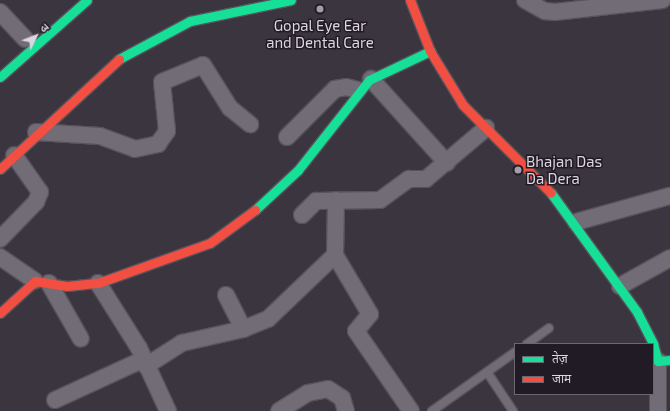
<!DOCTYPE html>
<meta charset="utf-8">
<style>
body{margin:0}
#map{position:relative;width:670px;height:411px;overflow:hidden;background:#3b3540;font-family:"Exo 2","Noto Sans Devanagari",sans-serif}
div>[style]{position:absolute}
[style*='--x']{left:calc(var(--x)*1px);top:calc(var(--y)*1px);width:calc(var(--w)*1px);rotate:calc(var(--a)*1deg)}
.roads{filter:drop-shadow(1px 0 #57535b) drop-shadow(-1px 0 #57535b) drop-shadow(0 1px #57535b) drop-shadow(0 -1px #57535b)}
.lane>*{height:8px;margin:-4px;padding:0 4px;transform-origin:4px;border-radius:4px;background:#716c75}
.street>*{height:16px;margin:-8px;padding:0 8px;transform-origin:8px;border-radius:8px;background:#716c75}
.fast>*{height:9px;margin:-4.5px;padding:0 4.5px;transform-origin:4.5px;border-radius:4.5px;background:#16e098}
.jam>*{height:9px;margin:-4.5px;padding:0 4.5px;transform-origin:4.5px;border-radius:4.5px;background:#f24e42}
.dots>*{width:11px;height:11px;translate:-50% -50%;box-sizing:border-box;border:2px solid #201b24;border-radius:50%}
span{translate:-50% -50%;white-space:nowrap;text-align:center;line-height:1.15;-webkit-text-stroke:3px #201b24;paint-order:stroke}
.poi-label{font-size:15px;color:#ddd6e2}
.left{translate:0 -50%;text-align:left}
.legend{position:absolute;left:514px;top:343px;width:140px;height:52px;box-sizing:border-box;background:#201b24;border:1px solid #6c6670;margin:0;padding:5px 7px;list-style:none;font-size:12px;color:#ddd6e2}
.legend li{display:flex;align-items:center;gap:8px;height:20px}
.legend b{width:20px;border:1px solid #6c6670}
.north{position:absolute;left:16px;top:16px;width:40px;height:40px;-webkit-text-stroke:3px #201b24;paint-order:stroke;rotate:47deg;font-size:11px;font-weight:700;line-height:16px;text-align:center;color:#ddd6e2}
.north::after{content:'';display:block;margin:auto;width:14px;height:18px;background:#ddd6e2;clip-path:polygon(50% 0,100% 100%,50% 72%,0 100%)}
</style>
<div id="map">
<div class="roads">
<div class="lane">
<div style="--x:527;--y:344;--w:27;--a:-36"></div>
<div style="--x:487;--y:372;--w:47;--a:56.3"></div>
<div style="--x:432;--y:411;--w:102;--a:-35.4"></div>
</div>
<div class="street">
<div style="--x:525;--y:0;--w:23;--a:29"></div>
<div style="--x:545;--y:11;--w:10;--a:6"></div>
<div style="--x:555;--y:12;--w:108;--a:-6.4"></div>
<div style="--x:0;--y:12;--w:37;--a:47"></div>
<div style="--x:371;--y:79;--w:113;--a:47.9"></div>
<div style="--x:36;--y:132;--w:64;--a:3.6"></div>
<div style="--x:100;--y:136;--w:37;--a:20"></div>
<div style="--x:135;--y:149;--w:24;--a:-12"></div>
<div style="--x:158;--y:144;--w:16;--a:-55"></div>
<div style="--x:167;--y:131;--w:49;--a:-95.8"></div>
<div style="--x:162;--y:82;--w:44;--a:-22.5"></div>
<div style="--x:203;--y:65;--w:51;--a:57.9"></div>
<div style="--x:230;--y:108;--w:26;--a:39"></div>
<div style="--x:287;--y:137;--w:68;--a:-45"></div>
<div style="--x:335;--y:89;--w:11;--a:-10"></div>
<div style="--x:346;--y:87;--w:12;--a:14"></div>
<div style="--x:336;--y:200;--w:55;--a:91"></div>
<div style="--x:335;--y:255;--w:69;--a:59.3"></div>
<div style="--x:370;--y:314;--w:22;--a:129"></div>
<div style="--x:356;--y:331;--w:97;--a:55.5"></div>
<div style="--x:302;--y:215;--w:20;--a:-45"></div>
<div style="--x:316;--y:201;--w:64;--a:-0.9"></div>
<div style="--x:380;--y:200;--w:36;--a:-36"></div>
<div style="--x:409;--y:179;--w:17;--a:0"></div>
<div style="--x:426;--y:179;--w:79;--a:-40.4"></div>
<div style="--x:576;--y:222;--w:98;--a:-15.5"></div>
<div style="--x:0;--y:239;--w:52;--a:-45.8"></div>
<div style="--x:36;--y:202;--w:11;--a:-68"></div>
<div style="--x:40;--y:192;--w:45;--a:-125.1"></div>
<div style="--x:0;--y:257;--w:42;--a:34.4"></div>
<div style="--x:49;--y:283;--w:64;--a:60.3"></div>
<div style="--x:98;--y:283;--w:77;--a:57.8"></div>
<div style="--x:139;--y:348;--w:69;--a:65.3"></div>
<div style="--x:620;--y:286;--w:57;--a:-29.2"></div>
<div style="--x:226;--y:295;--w:38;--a:63"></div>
<div style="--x:146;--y:366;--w:43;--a:-32.6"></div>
<div style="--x:182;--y:343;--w:63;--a:-12.9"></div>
<div style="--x:243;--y:329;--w:27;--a:-22"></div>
<div style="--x:268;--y:319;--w:93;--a:-43.7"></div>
<div style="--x:55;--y:400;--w:98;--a:-24.7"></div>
<div style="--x:279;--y:411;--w:34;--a:-32"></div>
<div style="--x:308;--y:393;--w:20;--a:-11"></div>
<div style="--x:328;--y:389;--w:17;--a:33"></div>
<div style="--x:342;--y:398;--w:14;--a:73"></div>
<div style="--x:658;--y:411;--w:50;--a:-90"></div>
</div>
<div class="fast">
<div style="--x:119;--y:59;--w:81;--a:-28.2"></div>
<div style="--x:190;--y:21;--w:103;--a:-11.7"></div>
<div style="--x:0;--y:77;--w:116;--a:-41.5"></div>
<div style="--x:551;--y:193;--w:147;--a:54.1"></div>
<div style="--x:637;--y:312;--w:36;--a:63"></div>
<div style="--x:255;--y:210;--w:59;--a:-42.9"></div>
<div style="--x:298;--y:170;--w:115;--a:-51.7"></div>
<div style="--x:369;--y:80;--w:68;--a:-25.4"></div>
<div style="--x:653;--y:344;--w:18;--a:74"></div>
<div style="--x:658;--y:361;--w:12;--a:-5"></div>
</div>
<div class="jam">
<div style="--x:410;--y:0;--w:55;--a:68.6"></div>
<div style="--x:430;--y:51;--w:63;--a:58.6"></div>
<div style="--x:463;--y:105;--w:124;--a:45"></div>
<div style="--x:0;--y:169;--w:162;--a:-42.7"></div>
<div style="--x:0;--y:313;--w:47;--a:-42.4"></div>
<div style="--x:35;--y:281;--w:32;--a:9"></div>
<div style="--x:67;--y:286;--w:31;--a:-6"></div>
<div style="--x:98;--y:283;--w:119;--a:-19.7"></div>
<div style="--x:210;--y:243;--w:56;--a:-36.3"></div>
</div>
</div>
<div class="dots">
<div style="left:320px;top:9px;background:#a49ea9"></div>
<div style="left:518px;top:170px;background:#a49ea9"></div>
</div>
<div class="poi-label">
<span style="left:320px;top:34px">Gopal Eye Ear<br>and Dental Care</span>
<span class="left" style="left:526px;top:170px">Bhajan Das<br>Da Dera</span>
</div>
<ul class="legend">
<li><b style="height:5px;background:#16e098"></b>तेज़</li>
<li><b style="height:5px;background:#f24e42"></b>जाम</li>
</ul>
<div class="north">उ</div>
</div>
